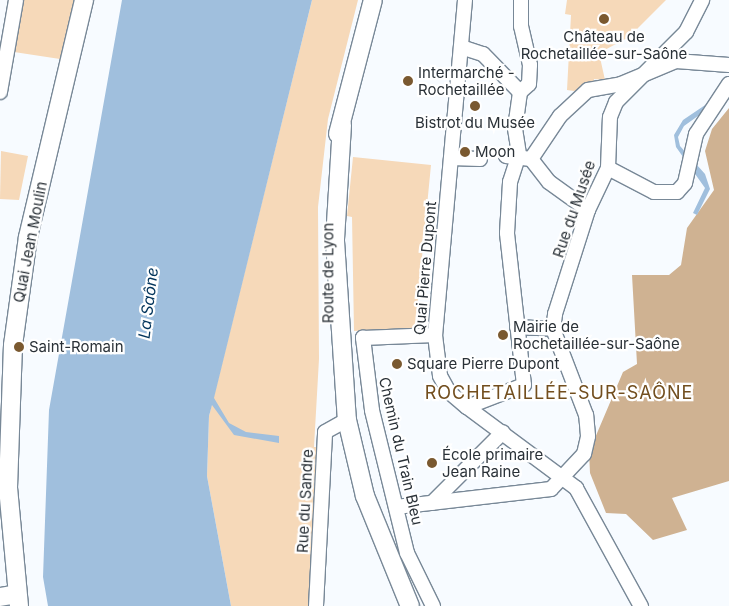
<!DOCTYPE html>
<meta charset="utf-8">
<style>
body{margin:0}
#map{position:relative;width:729px;height:606px;overflow:hidden;background:#f7fbff;font-family:Inter,sans-serif}
div>[style]{position:absolute}
[style*='--x']{left:calc(var(--x)*1px);top:calc(var(--y)*1px);width:calc(var(--w)*1px);rotate:calc(var(--a)*1deg)}
.green>*{inset:0;background:#f6d9b9}
.forest>*{inset:0;background:#cfb292}
.water>*{inset:0;background:#a0bfdd}
.roads{filter:drop-shadow(1px 0 #788897) drop-shadow(-1px 0 #788897) drop-shadow(0 1px #788897) drop-shadow(0 -1px #788897)}
.minor>*{height:14px;margin:-7px;padding:0 7px;transform-origin:7px;border-radius:7px;background:#fff}
.major>*{height:18px;margin:-9px;padding:0 9px;transform-origin:9px;border-radius:9px;background:#fff}
.dots>*{width:14px;height:14px;translate:-50% -50%;box-sizing:border-box;border:2px solid #fff;border-radius:50%}
span{translate:-50% -50%;white-space:nowrap;text-align:center;line-height:1.15;-webkit-text-stroke:4.5px #fff;paint-order:stroke}
.poi-label{font-size:15px;color:#2a3137}
.left{translate:0 -50%;text-align:left}
.street-label{font-size:15px;color:#2a3137}
.water-label{font-size:16px;color:#03355c;font-style:italic}
.quarter-label{font-size:18px;color:#724e1e;letter-spacing:1px}
</style>
<div id="map">
<div class="green">
<div style="clip-path:polygon(23px 0,74px 0,60px 59px,14px 52px)"></div>
<div style="clip-path:polygon(312px 0,358px 0,328px 119px,318px 207px,319px 359px,314px 447px,320px 447px,314px 606px,231px 606px,207px 476px,209px 416px)"></div>
<div style="clip-path:polygon(567px 0,666px 0,629px 37px,599px 53px,605px 80px,594px 79px,593px 86px,574px 91px,567px 90px,571px 15px,565px 14px)"></div>
<div style="clip-path:polygon(1px 151px,28px 156px,19px 200px,0 199px)"></div>
<div style="clip-path:polygon(353px 157px,431px 165px,415px 329px,354px 331px,352px 217px,347px 216px)"></div>
</div>
<div class="forest">
<div style="clip-path:polygon(729px 108px,729px 481px,672px 498px,687px 530px,653px 540px,626px 514px,606px 513px,590px 473px,589px 452px,623px 372px,637px 364px,632px 275px,669px 275px,681px 265px,687px 228px,714px 190px,705px 151px,712px 129px)"></div>
</div>
<div class="water">
<div style="clip-path:polygon(122px 0,312px 0,214px 398px,229px 423px,246px 432px,279px 436px,279px 443px,234px 435px,212px 405px,209px 416px,207px 476px,231px 606px,48px 606px,43px 577px,49px 410px)"></div>
<div style="clip-path:polygon(717px 97px,723px 98px,684px 126px,678px 137px,680px 146px,705px 174px,710px 189px,697px 215px,693px 213px,705px 188px,676px 147px,674px 135px,683px 120px)"></div>
</div>
<div class="roads">
<div class="minor">
<div style="--x:465;--y:0;--w:336;--a:95.1"></div>
<div style="--x:435;--y:335;--w:41;--a:83"></div>
<div style="--x:440;--y:376;--w:18;--a:61"></div>
<div style="--x:449;--y:392;--w:23;--a:40"></div>
<div style="--x:467;--y:407;--w:136;--a:36.6"></div>
<div style="--x:576;--y:488;--w:135;--a:61.2"></div>
<div style="--x:461;--y:47;--w:23;--a:18"></div>
<div style="--x:483;--y:54;--w:53;--a:45.8"></div>
<div style="--x:0;--y:92;--w:93;--a:-80.1"></div>
<div style="--x:520;--y:92;--w:12;--a:-42"></div>
<div style="--x:529;--y:84;--w:19;--a:-87"></div>
<div style="--x:530;--y:65;--w:40;--a:-103"></div>
<div style="--x:521;--y:26;--w:26;--a:-90"></div>
<div style="--x:519;--y:154;--w:26;--a:-99"></div>
<div style="--x:515;--y:128;--w:36;--a:-82"></div>
<div style="--x:506;--y:156;--w:25;--a:7"></div>
<div style="--x:531;--y:159;--w:29;--a:52"></div>
<div style="--x:549;--y:182;--w:48;--a:35.7"></div>
<div style="--x:451;--y:158;--w:29;--a:2"></div>
<div style="--x:531;--y:159;--w:52;--a:-56"></div>
<div style="--x:560;--y:116;--w:38;--a:-43"></div>
<div style="--x:588;--y:90;--w:34;--a:-10"></div>
<div style="--x:621;--y:84;--w:60;--a:-22.7"></div>
<div style="--x:676;--y:61;--w:53;--a:4.3"></div>
<div style="--x:608;--y:168;--w:52;--a:27.6"></div>
<div style="--x:654;--y:192;--w:23;--a:0"></div>
<div style="--x:677;--y:192;--w:12;--a:-48"></div>
<div style="--x:685;--y:183;--w:50;--a:-77.3"></div>
<div style="--x:696;--y:134;--w:60;--a:-56.6"></div>
<div style="--x:517;--y:327;--w:36;--a:3"></div>
<div style="--x:467;--y:407;--w:61;--a:-21.1"></div>
<div style="--x:524;--y:385;--w:153;--a:-96.4"></div>
<div style="--x:507;--y:233;--w:51;--a:-86.6"></div>
<div style="--x:510;--y:182;--w:29;--a:-72"></div>
<div style="--x:432;--y:503;--w:100;--a:-45"></div>
<div style="--x:396;--y:507;--w:156;--a:-6.6"></div>
<div style="--x:551;--y:489;--w:48;--a:-46.7"></div>
<div style="--x:584;--y:454;--w:18;--a:-77"></div>
<div style="--x:588;--y:436;--w:21;--a:-95"></div>
<div style="--x:586;--y:415;--w:92;--a:-111"></div>
<div style="--x:553;--y:329;--w:15;--a:-82"></div>
<div style="--x:555;--y:314;--w:109;--a:-72.4"></div>
<div style="--x:588;--y:210;--w:47;--a:-64.5"></div>
<div style="--x:608;--y:168;--w:51;--a:-87.8"></div>
<div style="--x:610;--y:117;--w:16;--a:-68"></div>
<div style="--x:616;--y:102;--w:99;--a:-45"></div>
<div style="--x:686;--y:32;--w:36;--a:-63"></div>
<div style="--x:316;--y:606;--w:174;--a:-87"></div>
<div style="--x:325;--y:432;--w:25;--a:-29"></div>
<div style="--x:433;--y:606;--w:59;--a:-116.1"></div>
<div style="--x:407;--y:553;--w:147;--a:-103.8"></div>
<div style="--x:372;--y:410;--w:73;--a:-97.1"></div>
<div style="--x:363;--y:338;--w:72;--a:-2.4"></div>
</div>
<div class="major">
<div style="--x:342;--y:125;--w:116;--a:93.5"></div>
<div style="--x:335;--y:241;--w:179;--a:86.2"></div>
<div style="--x:347;--y:420;--w:78;--a:76.7"></div>
<div style="--x:365;--y:496;--w:119;--a:67.8"></div>
<div style="--x:338;--y:134;--w:138;--a:-75.4"></div>
<div style="--x:0;--y:597;--w:17;--a:-10"></div>
<div style="--x:19;--y:606;--w:119;--a:-95.3"></div>
<div style="--x:8;--y:488;--w:143;--a:-88"></div>
<div style="--x:13;--y:345;--w:109;--a:-82.1"></div>
<div style="--x:28;--y:237;--w:244;--a:-76.7"></div>
</div>
</div>
<div class="dots">
<div style="left:604px;top:19px;background:#7a5930"></div>
<div style="left:408px;top:81px;background:#7a5930"></div>
<div style="left:475px;top:106px;background:#7a5930"></div>
<div style="left:465px;top:152px;background:#7a5930"></div>
<div style="left:503px;top:335px;background:#7a5930"></div>
<div style="left:19px;top:347px;background:#7a5930"></div>
<div style="left:397px;top:364px;background:#7a5930"></div>
<div style="left:432px;top:463px;background:#7a5930"></div>
</div>
<div class="poi-label">
<span style="left:604px;top:45px">Château de<br>Rochetaillée-sur-Saône</span>
<span class="left" style="left:418px;top:81px">Intermarché -<br>Rochetaillée</span>
<span style="left:475px;top:123px">Bistrot du Musée</span>
<span class="left" style="left:475px;top:152px">Moon</span>
<span class="left" style="left:513px;top:335px">Mairie de<br>Rochetaillée-sur-Saône</span>
<span class="left" style="left:29px;top:347px">Saint-Romain</span>
<span class="left" style="left:407px;top:364px">Square Pierre Dupont</span>
<span class="left" style="left:442px;top:463px">École primaire<br>Jean Raine</span>
</div>
<div class="street-label">
<span style="left:574px;top:209px;rotate:-71deg">Rue du Musée</span>
<span style="left:30px;top:242px;rotate:-79deg">Quai Jean Moulin</span>
<span style="left:425px;top:268px;rotate:-85deg">Quai Pierre Dupont</span>
<span style="left:328px;top:273px;rotate:-90deg">Route de Lyon</span>
<span style="left:401px;top:451px;rotate:77deg">Chemin du Train Bleu</span>
<span style="left:305px;top:501px;rotate:-87deg">Rue du Sandre</span>
</div>
<div class="water-label">
<span style="left:148px;top:303px;rotate:-83deg">La Saône</span>
</div>
<div class="quarter-label">
<span style="left:559px;top:393px">ROCHETAILLÉE-SUR-SAÔNE</span>
</div>
</div>
